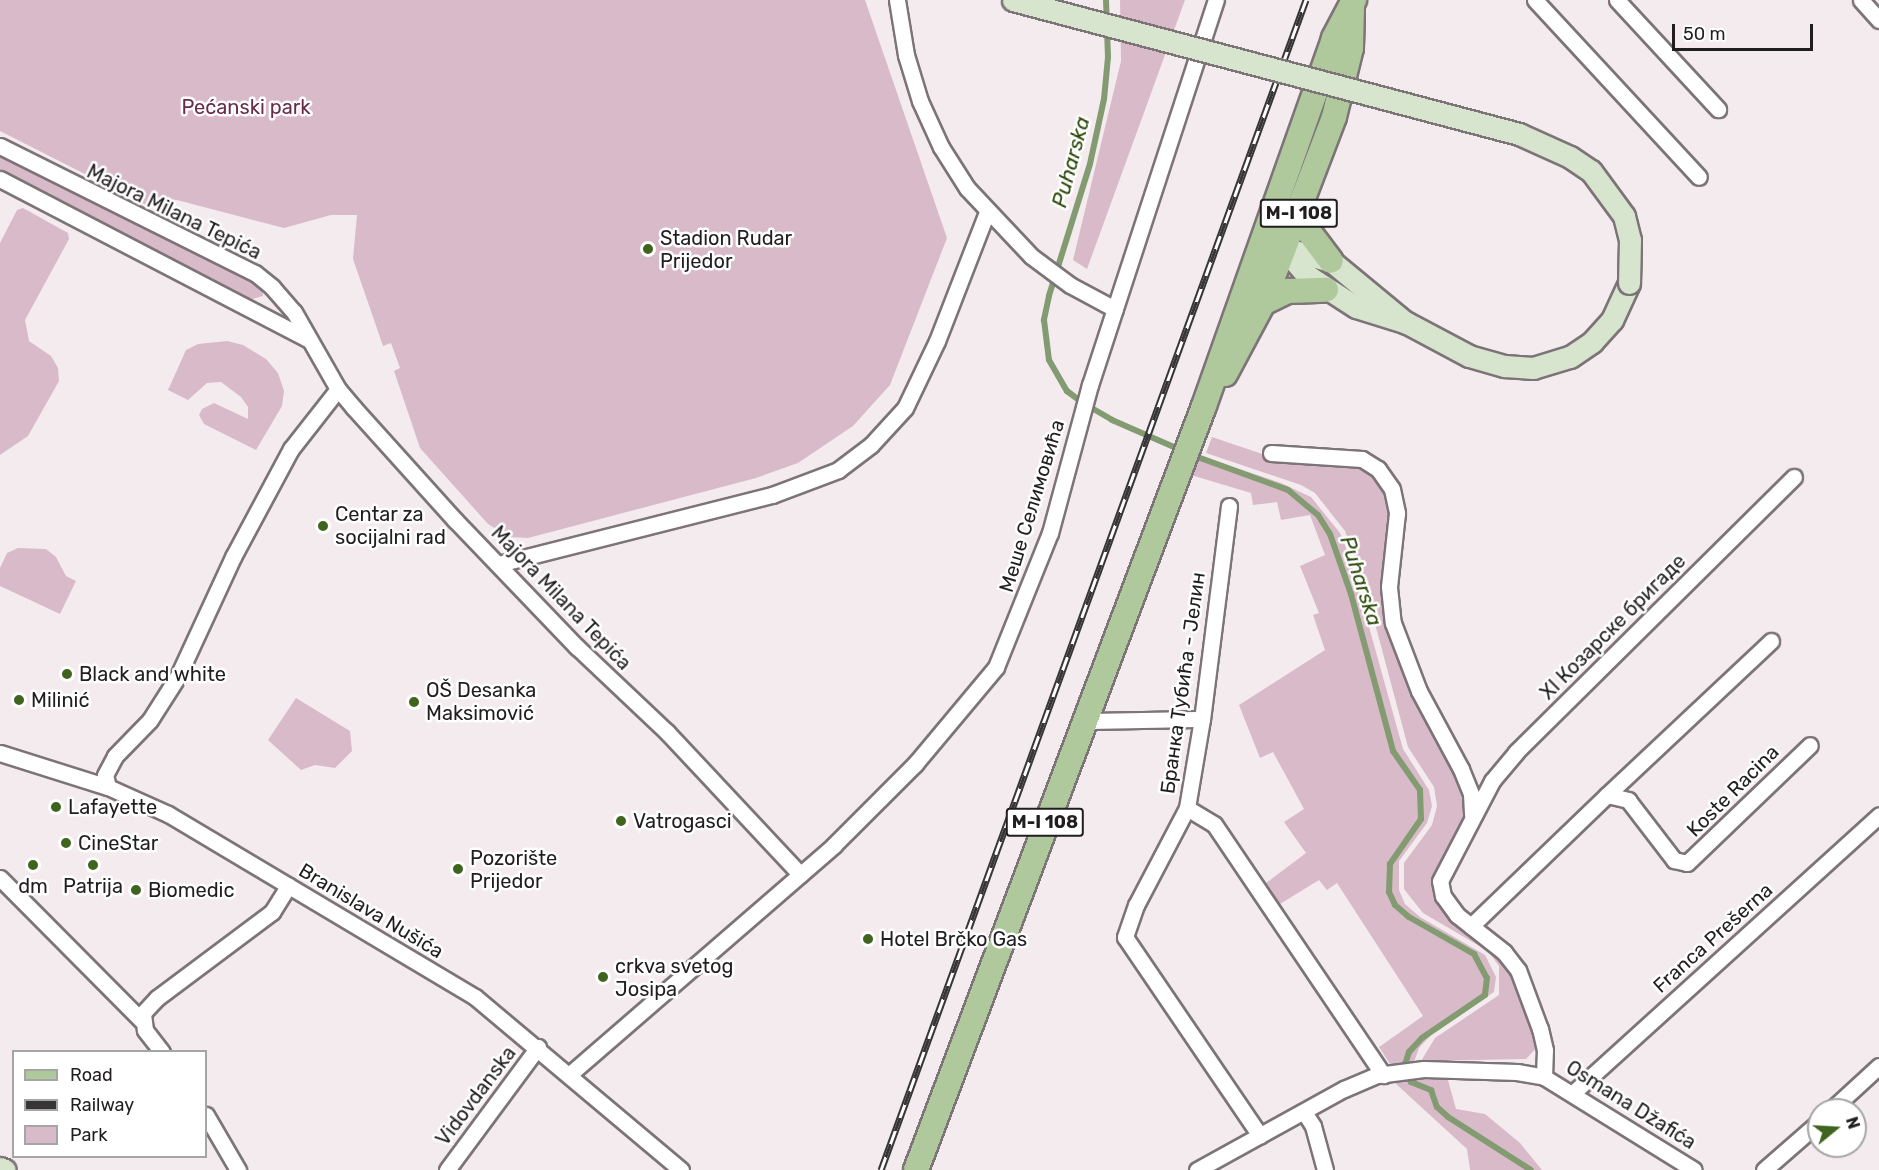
<!DOCTYPE html>
<meta charset="utf-8">
<style>
body{margin:0}
#map{position:relative;width:1879px;height:1170px;overflow:hidden;background:#f4ebef;font-family:Rubik,sans-serif}
div>[style]{position:absolute}
[style*='--x']{left:calc(var(--x)*1px);top:calc(var(--y)*1px);width:calc(var(--w)*1px);rotate:calc(var(--a)*1deg)}
.green>*{inset:0;background:#d9bac9}
.stream>*{height:6px;margin:-3px;padding:0 3px;transform-origin:3px;border-radius:3px;background:#829b71}
.roads{filter:drop-shadow(2px 0 #7c7477) drop-shadow(-2px 0 #7c7477) drop-shadow(0 2px #7c7477) drop-shadow(0 -2px #7c7477)}
.street>*{height:15px;margin:-7.5px;padding:0 7.5px;transform-origin:7.5px;border-radius:7.5px;background:#fff}
.secondary>*{height:21px;margin:-10.5px;padding:0 10.5px;transform-origin:10.5px;border-radius:10.5px;background:#d7e4ce}
.primary>*{height:24px;margin:-12px;padding:0 12px;transform-origin:12px;border-radius:12px;background:#afc99c}
.rail>*{height:7px;margin-top:-3.5px;transform-origin:0;background:repeating-linear-gradient(90deg,#fff 0 14px,#383537 0 28px);box-sizing:border-box;border-block:2px solid #383537}
.bridges{filter:drop-shadow(2px 0 #7c7477) drop-shadow(-2px 0 #7c7477) drop-shadow(0 2px #7c7477) drop-shadow(0 -2px #7c7477)}
.secondary-bridge>*{height:21px;margin:-10.5px;padding:0 10.5px;transform-origin:10.5px;border-radius:10.5px;background:#d7e4ce}
.dots>*{width:16px;height:16px;translate:-50% -50%;box-sizing:border-box;border:3px solid #fff;border-radius:50%}
span{translate:-50% -50%;white-space:nowrap;text-align:center;line-height:1.15;-webkit-text-stroke:5px #fff;paint-order:stroke}
.shield-label span{padding:2px 4px;background:#fff;border:2px solid;border-radius:4px;-webkit-text-stroke-width:0}
.shield-label{font-size:18px;color:#211e20;font-weight:700}
.park-label{font-size:20px;color:#692b4d}
.street-label{font-size:20px;color:#211e20}
.poi-label{font-size:20px;color:#211e20}
.left{translate:0 -50%;text-align:left}
.water-label{font-size:21px;color:#294907;font-style:italic}
.legend{position:absolute;left:12px;top:1050px;width:195px;height:108px;box-sizing:border-box;background:#fff;border:2px solid #a6a5a6;margin:0;padding:8px 10px;list-style:none;font-size:18px;color:#211e20}
.legend li{display:flex;align-items:center;gap:12px;height:30px}
.legend b{width:30px;border:2px solid #a6a5a6}
.north{position:absolute;left:1807px;top:1098px;width:60px;height:60px;box-sizing:border-box;background:#fff;border:2px solid #a6a5a6;border-radius:50%;rotate:72deg;font-size:16px;font-weight:700;line-height:24px;text-align:center;color:#211e20}
.north::after{content:'';display:block;margin:auto;width:21px;height:27px;background:#3f641d;clip-path:polygon(50% 0,100% 100%,50% 72%,0 100%)}
.scale{position:absolute;left:1672px;top:24px;width:141px;height:27px;box-sizing:border-box;border:3px solid #211e20;border-top:0;padding-left:8px;font-size:18px;line-height:21px;white-space:nowrap;color:#211e20;-webkit-text-stroke:4px #fff;paint-order:stroke}
</style>
<div id="map">
<div class="green">
<div style="clip-path:polygon(0 0,865px 0,947px 238px,890px 385px,853px 426px,798px 463px,756px 478px,528px 538px,509px 537px,488px 524px,420px 448px,394px 371px,400px 368px,391px 343px,383px 346px,353px 259px,357px 215px,331px 215px,284px 228px,177px 200px,148px 206px,0 131px)"></div>
<div style="clip-path:polygon(1120px 0,1185px 0,1087px 269px,1073px 260px,1121px 61px)"></div>
<div style="clip-path:polygon(0 156px,256px 284px,262px 288px,263px 296px,252px 299px,0 170px)"></div>
<div style="clip-path:polygon(23px 208px,68px 233px,69px 239px,25px 320px,29px 341px,51px 356px,58px 368px,59px 381px,28px 436px,0 455px,0 243px,17px 210px)"></div>
<div style="clip-path:polygon(227px 341px,243px 345px,266px 359px,278px 373px,284px 391px,282px 406px,256px 450px,204px 424px,199px 415px,202px 409px,214px 403px,248px 419px,248px 407px,241px 397px,221px 382px,207px 383px,188px 400px,168px 390px,186px 350px,198px 344px)"></div>
<div style="clip-path:polygon(1212px 437px,1292px 464px,1358px 465px,1387px 480px,1396px 620px,1467px 799px,1467px 819px,1440px 887px,1505px 955px,1539px 1045px,1526px 1059px,1421px 1061px,1435px 1038px,1499px 995px,1499px 966px,1488px 951px,1423px 913px,1404px 889px,1404px 863px,1432px 825px,1437px 806px,1434px 787px,1408px 747px,1366px 590px,1345px 531px,1315px 493px,1301px 485px,1206px 453px)"></div>
<div style="clip-path:polygon(1198px 455px,1281px 483px,1311px 497px,1340px 533px,1349px 555px,1403px 749px,1429px 790px,1432px 806px,1427px 823px,1399px 861px,1399px 890px,1405px 904px,1420px 917px,1485px 955px,1496px 977px,1494px 992px,1433px 1033px,1419px 1048px,1414px 1062px,1392px 1067px,1379px 1047px,1423px 1016px,1337px 883px,1327px 890px,1319px 880px,1280px 904px,1266px 883px,1306px 853px,1284px 822px,1304px 809px,1273px 752px,1260px 758px,1239px 705px,1325px 650px,1313px 615px,1319px 613px,1300px 566px,1325px 555px,1310px 515px,1281px 520px,1277px 502px,1253px 505px,1251px 493px,1191px 475px)"></div>
<div style="clip-path:polygon(18px 548px,46px 549px,56px 557px,66px 576px,76px 581px,60px 614px,0 586px,0 568px,7px 553px)"></div>
<div style="clip-path:polygon(296px 698px,350px 731px,352px 751px,335px 768px,315px 765px,301px 770px,268px 740px)"></div>
<div style="clip-path:polygon(1422px 1079px,1448px 1080px,1456px 1109px,1485px 1114px,1520px 1143px,1542px 1170px,1470px 1170px,1467px 1149px,1395px 1083px)"></div>
</div>
<div class="stream">
<div style="--x:1106;--y:0;--w:57;--a:88"></div>
<div style="--x:1108;--y:57;--w:42;--a:95.4"></div>
<div style="--x:1104;--y:99;--w:66;--a:102.2"></div>
<div style="--x:1090;--y:164;--w:138;--a:107.3"></div>
<div style="--x:1049;--y:296;--w:25;--a:102"></div>
<div style="--x:1044;--y:320;--w:40;--a:82.9"></div>
<div style="--x:1049;--y:360;--w:36;--a:60"></div>
<div style="--x:1067;--y:391;--w:20;--a:37"></div>
<div style="--x:1083;--y:403;--w:34;--a:30"></div>
<div style="--x:1112;--y:420;--w:77;--a:23.6"></div>
<div style="--x:1192;--y:455;--w:102;--a:20"></div>
<div style="--x:1288;--y:490;--w:39;--a:40"></div>
<div style="--x:1318;--y:515;--w:22;--a:58"></div>
<div style="--x:1330;--y:534;--w:64;--a:70.7"></div>
<div style="--x:1351;--y:594;--w:163;--a:75"></div>
<div style="--x:1393;--y:751;--w:47;--a:55.3"></div>
<div style="--x:1420;--y:790;--w:29;--a:88"></div>
<div style="--x:1421;--y:819;--w:55;--a:124.6"></div>
<div style="--x:1390;--y:864;--w:28;--a:92"></div>
<div style="--x:1389;--y:892;--w:14;--a:65"></div>
<div style="--x:1395;--y:905;--w:18;--a:41"></div>
<div style="--x:1409;--y:917;--w:75;--a:29.6"></div>
<div style="--x:1474;--y:954;--w:27;--a:62"></div>
<div style="--x:1487;--y:978;--w:17;--a:97"></div>
<div style="--x:1485;--y:995;--w:76;--a:145.7"></div>
<div style="--x:1422;--y:1038;--w:19;--a:133"></div>
<div style="--x:1409;--y:1052;--w:13;--a:108"></div>
<div style="--x:1405;--y:1064;--w:19;--a:72"></div>
<div style="--x:1411;--y:1082;--w:22;--a:22"></div>
<div style="--x:1431;--y:1090;--w:18;--a:71"></div>
<div style="--x:1437;--y:1107;--w:15;--a:42"></div>
<div style="--x:1448;--y:1117;--w:98;--a:32.6"></div>
</div>
<div class="roads">
<div class="street">
<div style="--x:897;--y:0;--w:56;--a:80.7"></div>
<div style="--x:906;--y:55;--w:48;--a:73.1"></div>
<div style="--x:920;--y:101;--w:51;--a:65.5"></div>
<div style="--x:941;--y:147;--w:49;--a:57.6"></div>
<div style="--x:967;--y:188;--w:93;--a:46.7"></div>
<div style="--x:1031;--y:256;--w:49;--a:36.6"></div>
<div style="--x:1070;--y:285;--w:51;--a:28.1"></div>
<div style="--x:1535;--y:0;--w:241;--a:47.2"></div>
<div style="--x:1617;--y:0;--w:149;--a:47.2"></div>
<div style="--x:1861;--y:0;--w:27;--a:48"></div>
<div style="--x:0;--y:146;--w:285;--a:26.5"></div>
<div style="--x:255;--y:273;--w:22;--a:39"></div>
<div style="--x:272;--y:287;--w:33;--a:49"></div>
<div style="--x:294;--y:312;--w:89;--a:60.3"></div>
<div style="--x:338;--y:389;--w:25;--a:50"></div>
<div style="--x:354;--y:408;--w:151;--a:48"></div>
<div style="--x:455;--y:520;--w:176;--a:46.2"></div>
<div style="--x:577;--y:647;--w:124;--a:43.4"></div>
<div style="--x:667;--y:732;--w:195;--a:46.9"></div>
<div style="--x:0;--y:179;--w:347;--a:27.5"></div>
<div style="--x:1271;--y:453;--w:91;--a:3.8"></div>
<div style="--x:1362;--y:459;--w:19;--a:32"></div>
<div style="--x:1378;--y:469;--w:24;--a:55"></div>
<div style="--x:1392;--y:489;--w:25;--a:78"></div>
<div style="--x:1397;--y:513;--w:74;--a:96.2"></div>
<div style="--x:1389;--y:587;--w:36;--a:84"></div>
<div style="--x:1393;--y:623;--w:73;--a:69.1"></div>
<div style="--x:1419;--y:691;--w:89;--a:61.7"></div>
<div style="--x:1461;--y:769;--w:27;--a:68"></div>
<div style="--x:1471;--y:794;--w:21;--a:87"></div>
<div style="--x:1229;--y:506;--w:215;--a:97.2"></div>
<div style="--x:1202;--y:719;--w:90;--a:99.6"></div>
<div style="--x:1187;--y:808;--w:110;--a:117.7"></div>
<div style="--x:1136;--y:905;--w:34;--a:109"></div>
<div style="--x:1125;--y:937;--w:240;--a:55.8"></div>
<div style="--x:499;--y:564;--w:282;--a:-14.2"></div>
<div style="--x:772;--y:495;--w:71;--a:-20.7"></div>
<div style="--x:838;--y:470;--w:41;--a:-37.1"></div>
<div style="--x:871;--y:445;--w:50;--a:-47.4"></div>
<div style="--x:905;--y:408;--w:74;--a:-64.5"></div>
<div style="--x:937;--y:341;--w:138;--a:-68.8"></div>
<div style="--x:1083;--y:721;--w:119;--a:-1"></div>
<div style="--x:0;--y:753;--w:113;--a:17.5"></div>
<div style="--x:108;--y:787;--w:66;--a:24.2"></div>
<div style="--x:168;--y:814;--w:357;--a:30.8"></div>
<div style="--x:475;--y:997;--w:269;--a:40"></div>
<div style="--x:108;--y:787;--w:12;--a:-104"></div>
<div style="--x:105;--y:775;--w:21;--a:-62"></div>
<div style="--x:115;--y:756;--w:50;--a:-45.8"></div>
<div style="--x:150;--y:720;--w:52;--a:-57.5"></div>
<div style="--x:178;--y:676;--w:131;--a:-65.2"></div>
<div style="--x:233;--y:557;--w:123;--a:-61.8"></div>
<div style="--x:291;--y:449;--w:76;--a:-51.9"></div>
<div style="--x:1607;--y:795;--w:225;--a:-43.2"></div>
<div style="--x:1187;--y:808;--w:31;--a:31"></div>
<div style="--x:1214;--y:824;--w:303;--a:56"></div>
<div style="--x:0;--y:878;--w:202;--a:45.2"></div>
<div style="--x:1471;--y:926;--w:189;--a:-43.9"></div>
<div style="--x:1607;--y:795;--w:22;--a:13"></div>
<div style="--x:1628;--y:800;--w:76;--a:52.5"></div>
<div style="--x:1674;--y:860;--w:13;--a:13"></div>
<div style="--x:1687;--y:863;--w:170;--a:-43.8"></div>
<div style="--x:162;--y:1052;--w:28;--a:-128"></div>
<div style="--x:145;--y:1030;--w:17;--a:-97"></div>
<div style="--x:143;--y:1013;--w:21;--a:-47"></div>
<div style="--x:157;--y:998;--w:144;--a:-36.8"></div>
<div style="--x:272;--y:912;--w:31;--a:-58"></div>
<div style="--x:570;--y:1074;--w:349;--a:-40.9"></div>
<div style="--x:834;--y:845;--w:115;--a:-45"></div>
<div style="--x:915;--y:764;--w:126;--a:-50.1"></div>
<div style="--x:996;--y:667;--w:144;--a:-68.1"></div>
<div style="--x:1050;--y:533;--w:153;--a:-74.9"></div>
<div style="--x:1090;--y:385;--w:405;--a:-71.9"></div>
<div style="--x:1544;--y:1077;--w:27;--a:-88"></div>
<div style="--x:1545;--y:1050;--w:22;--a:-103"></div>
<div style="--x:1540;--y:1029;--w:63;--a:-110.4"></div>
<div style="--x:1518;--y:970;--w:23;--a:-128"></div>
<div style="--x:1504;--y:952;--w:60;--a:-141.8"></div>
<div style="--x:1457;--y:915;--w:24;--a:-126"></div>
<div style="--x:1443;--y:896;--w:15;--a:-101"></div>
<div style="--x:1440;--y:881;--w:113;--a:-62.5"></div>
<div style="--x:1492;--y:781;--w:38;--a:-50"></div>
<div style="--x:1516;--y:752;--w:391;--a:-44.7"></div>
<div style="--x:1574;--y:1092;--w:412;--a:-42.2"></div>
<div style="--x:1831;--y:1110;--w:65;--a:-42.5"></div>
<div style="--x:1304;--y:1112;--w:17;--a:57"></div>
<div style="--x:1313;--y:1126;--w:46;--a:74.7"></div>
<div style="--x:206;--y:1115;--w:64;--a:59.8"></div>
<div style="--x:447;--y:1170;--w:153;--a:-53.5"></div>
<div style="--x:1197;--y:1170;--w:168;--a:-28.9"></div>
<div style="--x:1344;--y:1089;--w:36;--a:-23"></div>
<div style="--x:1377;--y:1075;--w:47;--a:-7.3"></div>
<div style="--x:1424;--y:1069;--w:93;--a:1.8"></div>
<div style="--x:1517;--y:1072;--w:27;--a:10"></div>
<div style="--x:1544;--y:1077;--w:176;--a:31.8"></div>
<div style="--x:1764;--y:1170;--w:73;--a:-41.1"></div>
</div>
<div class="secondary">
<div style="--x:1279;--y:247;--w:54;--a:15.1"></div>
<div style="--x:1331;--y:261;--w:97;--a:39.6"></div>
<div style="--x:1285;--y:250;--w:35;--a:49"></div>
<div style="--x:1308;--y:276;--w:57;--a:32.9"></div>
<div style="--x:1356;--y:307;--w:53;--a:17.4"></div>
<div style="--x:1407;--y:323;--w:70;--a:28"></div>
<div style="--x:1469;--y:356;--w:37;--a:16"></div>
<div style="--x:1505;--y:366;--w:28;--a:4"></div>
<div style="--x:1533;--y:368;--w:39;--a:-17"></div>
<div style="--x:1570;--y:357;--w:27;--a:-34"></div>
<div style="--x:1592;--y:342;--w:30;--a:-48"></div>
<div style="--x:1612;--y:320;--w:41;--a:-65.3"></div>
<div style="--x:0;--y:1168;--w:5;--a:22"></div>
</div>
<div class="primary">
<div style="--x:1303;--y:203;--w:30;--a:78"></div>
<div style="--x:1309;--y:232;--w:36;--a:53"></div>
<div style="--x:1263;--y:303;--w:28;--a:-26"></div>
<div style="--x:1288;--y:291;--w:38;--a:-2"></div>
<div style="--x:1225;--y:374;--w:81;--a:-61.8"></div>
<div style="--x:1263;--y:303;--w:199;--a:-69.1"></div>
<div style="--x:1334;--y:117;--w:71;--a:-76.2"></div>
<div style="--x:1351;--y:48;--w:41;--a:-88.6"></div>
<div style="--x:916;--y:1170;--w:816;--a:-69.35"></div>
<div style="--x:1204;--y:406;--w:390;--a:-70.5"></div>
<div style="--x:1334;--y:38;--w:43;--a:-62.2"></div>
</div>
</div>
<div class="rail">
<div style="--x:881;--y:1170;--w:1245;--a:-70.04"></div>
</div>
<div class="bridges">
<div class="secondary-bridge">
<div style="--x:1013;--y:0;--w:523;--a:14.83"></div>
<div style="--x:1519;--y:134;--w:56;--a:24.3"></div>
<div style="--x:1570;--y:157;--w:25;--a:34"></div>
<div style="--x:1591;--y:171;--w:56;--a:53.7"></div>
<div style="--x:1624;--y:216;--w:25;--a:76"></div>
<div style="--x:1630;--y:240;--w:43;--a:91.3"></div>
</div>
</div>
<div class="dots">
<div style="left:648px;top:249px;background:#3f641d"></div>
<div style="left:323px;top:526px;background:#3f641d"></div>
<div style="left:67px;top:674px;background:#3f641d"></div>
<div style="left:19px;top:700px;background:#3f641d"></div>
<div style="left:414px;top:702px;background:#3f641d"></div>
<div style="left:56px;top:807px;background:#3f641d"></div>
<div style="left:621px;top:821px;background:#3f641d"></div>
<div style="left:66px;top:843px;background:#3f641d"></div>
<div style="left:33px;top:865px;background:#3f641d"></div>
<div style="left:93px;top:865px;background:#3f641d"></div>
<div style="left:458px;top:869px;background:#3f641d"></div>
<div style="left:136px;top:890px;background:#3f641d"></div>
<div style="left:868px;top:939px;background:#3f641d"></div>
<div style="left:603px;top:977px;background:#3f641d"></div>
</div>
<div class="shield-label">
<span style="left:1299px;top:213px">M-I 108</span>
<span style="left:1045px;top:822px">M-I 108</span>
</div>
<div class="park-label">
<span style="left:246px;top:107px">Pećanski park</span>
</div>
<div class="street-label">
<span style="left:174px;top:212px;rotate:26deg">Majora Milana Tepića</span>
<span style="left:1032px;top:506px;rotate:-73deg">Меше Селимовића</span>
<span style="left:561px;top:598px;rotate:46deg">Majora Milana Tepića</span>
<span style="left:1613px;top:627px;rotate:-45deg">XI Козарске бригаде</span>
<span style="left:1183px;top:683px;rotate:-82deg">Бранка Тубића - Јелин</span>
<span style="left:1733px;top:791px;rotate:-45deg">Koste Racina</span>
<span style="left:371px;top:911px;rotate:31deg">Branislava Nušića</span>
<span style="left:1713px;top:938px;rotate:-42deg">Franca Prešerna</span>
<span style="left:476px;top:1096px;rotate:-53deg">Vidovdanska</span>
<span style="left:1631px;top:1105px;rotate:32deg">Osmana Džafića</span>
</div>
<div class="poi-label">
<span class="left" style="left:660px;top:250px">Stadion Rudar<br>Prijedor</span>
<span class="left" style="left:335px;top:526px">Centar za<br>socijalni rad</span>
<span class="left" style="left:79px;top:674px">Black and white</span>
<span class="left" style="left:426px;top:702px">OŠ Desanka<br>Maksimović</span>
<span class="left" style="left:31px;top:700px">Milinić</span>
<span class="left" style="left:68px;top:807px">Lafayette</span>
<span class="left" style="left:633px;top:821px">Vatrogasci</span>
<span class="left" style="left:78px;top:843px">CineStar</span>
<span class="left" style="left:470px;top:870px">Pozorište<br>Prijedor</span>
<span style="left:33px;top:886px">dm</span>
<span style="left:93px;top:886px">Patrija</span>
<span class="left" style="left:148px;top:890px">Biomedic</span>
<span class="left" style="left:880px;top:939px">Hotel Brčko Gas</span>
<span class="left" style="left:615px;top:978px">crkva svetog<br>Josipa</span>
</div>
<div class="water-label">
<span style="left:1071px;top:162px;rotate:-75deg">Puharska</span>
<span style="left:1361px;top:581px;rotate:72deg">Puharska</span>
</div>
<ul class="legend">
<li><b style="height:8px;background:#afc99c"></b>Road</li>
<li><b style="height:8px;background:#383537"></b>Railway</li>
<li><b style="height:16px;background:#d9bac9"></b>Park</li>
</ul>
<div class="north">N</div>
<div class="scale">50 m</div>
</div>
